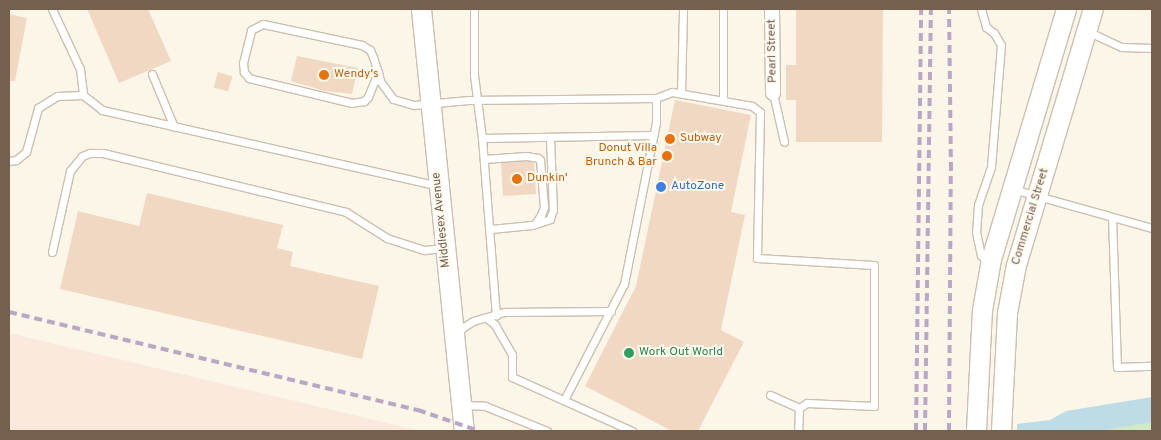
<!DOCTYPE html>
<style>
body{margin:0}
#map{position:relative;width:1161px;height:440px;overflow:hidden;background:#fcf6e9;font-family:Overpass,sans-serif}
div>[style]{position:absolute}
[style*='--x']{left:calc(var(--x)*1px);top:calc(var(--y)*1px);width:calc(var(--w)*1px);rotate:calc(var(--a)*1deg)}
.commercial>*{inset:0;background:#fbe9dd}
.green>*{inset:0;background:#d2e9c7}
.water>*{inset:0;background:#bedce5}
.building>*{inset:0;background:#f0d8c2;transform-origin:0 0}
.roads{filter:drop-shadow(1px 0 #cdbfaf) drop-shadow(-1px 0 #cdbfaf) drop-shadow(0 1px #cdbfaf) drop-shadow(0 -1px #cdbfaf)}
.lane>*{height:7px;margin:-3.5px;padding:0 3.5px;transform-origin:3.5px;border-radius:3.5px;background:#fff}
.street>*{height:14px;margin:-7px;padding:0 7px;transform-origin:7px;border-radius:7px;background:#fff}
.secondary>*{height:19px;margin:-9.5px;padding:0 9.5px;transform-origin:9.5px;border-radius:9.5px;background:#fff}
.rail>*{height:4px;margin-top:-2px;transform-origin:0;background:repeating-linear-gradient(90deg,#baa7c6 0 8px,transparent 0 13px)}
.dots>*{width:14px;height:14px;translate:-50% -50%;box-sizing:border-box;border:2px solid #fefaef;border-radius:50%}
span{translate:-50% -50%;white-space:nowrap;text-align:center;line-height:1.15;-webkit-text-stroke:4px #fefaef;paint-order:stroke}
.street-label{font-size:12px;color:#755f4d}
.food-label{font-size:12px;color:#c56008}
.left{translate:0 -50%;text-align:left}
.right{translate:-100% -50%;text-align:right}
.shop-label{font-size:12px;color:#366cbe}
.leisure-label{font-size:12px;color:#27864d}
.frame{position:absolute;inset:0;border:10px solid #755f4d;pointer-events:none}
</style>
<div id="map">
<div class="commercial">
<div style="clip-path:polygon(9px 333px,190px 376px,421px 431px,9px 431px)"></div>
</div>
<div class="green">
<div style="clip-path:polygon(1152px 419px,1152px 431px,1066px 431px)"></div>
</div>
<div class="water">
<div style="clip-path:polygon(1152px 397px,1152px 422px,1098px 431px,1017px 431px,1017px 424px,1050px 420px,1066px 411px)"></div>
</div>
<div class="building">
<div style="clip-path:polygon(87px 9px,148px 9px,171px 61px,119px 83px)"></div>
<div style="clip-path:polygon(796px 9px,883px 9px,882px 142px,796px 142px,796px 100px,786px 100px,786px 65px,796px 65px)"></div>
<div style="clip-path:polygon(9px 14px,27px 18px,15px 81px,9px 81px)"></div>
<div style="clip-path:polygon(297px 56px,358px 68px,352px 94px,325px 91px,291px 81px)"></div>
<div style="left:218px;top:72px;width:15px;height:16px;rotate:16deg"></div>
<div style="clip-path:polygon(675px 100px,751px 115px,731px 212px,745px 215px,721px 330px,744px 342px,698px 431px,672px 431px,585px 386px,636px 286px)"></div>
<div style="clip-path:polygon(526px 161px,534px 163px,536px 194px,503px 196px,501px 163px)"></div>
<div style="clip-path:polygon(147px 193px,283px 225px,277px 248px,293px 252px,290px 266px,379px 286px,362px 359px,60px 289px,78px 211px,139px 226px)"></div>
</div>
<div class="roads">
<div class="lane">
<div style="--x:52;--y:9;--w:66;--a:65"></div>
<div style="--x:80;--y:69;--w:26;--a:83"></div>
<div style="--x:474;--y:9;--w:66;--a:90"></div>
<div style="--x:474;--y:75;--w:64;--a:82.8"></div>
<div style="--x:482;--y:138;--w:178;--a:85.5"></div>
<div style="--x:981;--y:9;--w:19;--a:74"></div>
<div style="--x:986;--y:27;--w:10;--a:37"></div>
<div style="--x:994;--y:33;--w:14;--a:60"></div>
<div style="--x:1001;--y:45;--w:122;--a:94.7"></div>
<div style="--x:991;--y:167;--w:40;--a:108.9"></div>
<div style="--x:978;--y:205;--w:27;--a:94"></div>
<div style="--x:976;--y:232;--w:24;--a:78"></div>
<div style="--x:981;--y:255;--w:11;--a:49"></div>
<div style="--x:1087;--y:31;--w:38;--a:25"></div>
<div style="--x:1122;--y:47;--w:30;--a:2"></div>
<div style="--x:378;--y:72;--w:27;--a:112"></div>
<div style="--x:368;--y:97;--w:6;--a:135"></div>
<div style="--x:364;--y:101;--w:12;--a:171"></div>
<div style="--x:352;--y:103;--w:106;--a:-166.4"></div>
<div style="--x:249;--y:78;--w:8;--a:-130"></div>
<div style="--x:244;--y:72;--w:9;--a:-96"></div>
<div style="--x:243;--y:63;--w:34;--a:-76"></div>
<div style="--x:251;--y:30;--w:13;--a:-27"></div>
<div style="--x:263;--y:24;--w:101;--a:12"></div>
<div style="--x:362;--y:45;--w:9;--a:32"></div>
<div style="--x:370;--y:50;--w:8;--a:67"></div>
<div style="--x:373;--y:57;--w:16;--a:72"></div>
<div style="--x:378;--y:72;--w:9;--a:77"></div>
<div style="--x:380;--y:81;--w:22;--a:54"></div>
<div style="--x:393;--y:99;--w:22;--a:16"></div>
<div style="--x:414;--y:105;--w:55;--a:-5.2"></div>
<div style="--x:469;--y:100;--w:187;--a:-0.6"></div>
<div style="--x:656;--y:98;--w:17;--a:-21"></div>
<div style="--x:672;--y:92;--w:81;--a:9.9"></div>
<div style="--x:752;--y:106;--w:10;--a:37"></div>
<div style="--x:760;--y:112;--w:146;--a:91.2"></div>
<div style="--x:757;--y:258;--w:117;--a:3.4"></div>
<div style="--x:874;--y:265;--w:141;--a:90"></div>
<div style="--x:874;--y:406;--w:67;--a:-177.4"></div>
<div style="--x:807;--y:403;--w:9;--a:148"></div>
<div style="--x:799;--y:408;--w:23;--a:92"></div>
<div style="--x:152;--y:74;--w:57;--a:67.5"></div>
<div style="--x:681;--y:93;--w:84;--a:-88.6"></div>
<div style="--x:773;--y:93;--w:50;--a:77.3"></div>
<div style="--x:723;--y:100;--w:91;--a:-90"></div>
<div style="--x:482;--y:138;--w:171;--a:-1"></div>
<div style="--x:484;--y:159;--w:42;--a:-4.1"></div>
<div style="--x:526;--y:156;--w:12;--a:9"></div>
<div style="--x:538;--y:158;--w:3;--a:45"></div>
<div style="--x:540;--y:160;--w:47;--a:85.1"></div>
<div style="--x:544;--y:207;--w:9;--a:111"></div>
<div style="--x:541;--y:215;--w:11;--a:124"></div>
<div style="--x:9;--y:161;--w:7;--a:-8"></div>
<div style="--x:16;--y:160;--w:13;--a:-39"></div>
<div style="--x:26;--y:152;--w:46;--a:-74.7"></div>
<div style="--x:38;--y:108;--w:22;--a:-32"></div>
<div style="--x:57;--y:96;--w:26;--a:-2"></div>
<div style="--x:83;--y:95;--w:24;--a:38"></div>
<div style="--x:102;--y:110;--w:344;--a:12.7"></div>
<div style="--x:1013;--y:189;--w:144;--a:15.7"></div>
<div style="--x:1112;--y:217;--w:150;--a:88.1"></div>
<div style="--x:1117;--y:367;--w:35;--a:-2"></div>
<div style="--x:491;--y:229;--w:41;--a:-5.6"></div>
<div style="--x:532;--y:225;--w:19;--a:-18"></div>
<div style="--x:550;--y:219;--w:9;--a:-72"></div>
<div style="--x:553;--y:210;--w:73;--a:-92.4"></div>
<div style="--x:52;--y:252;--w:83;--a:-77.5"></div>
<div style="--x:70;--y:171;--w:19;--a:-51"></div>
<div style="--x:82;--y:156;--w:9;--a:-21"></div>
<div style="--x:90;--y:153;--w:13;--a:0"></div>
<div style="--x:103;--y:153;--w:250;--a:13.6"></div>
<div style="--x:346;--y:212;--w:49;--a:32.4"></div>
<div style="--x:387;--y:238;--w:39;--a:18"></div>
<div style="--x:424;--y:250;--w:20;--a:-6"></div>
<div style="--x:487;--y:318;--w:11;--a:41"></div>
<div style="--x:495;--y:325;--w:34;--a:60"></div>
<div style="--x:512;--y:355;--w:22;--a:90"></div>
<div style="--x:512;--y:377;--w:132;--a:24.2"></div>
<div style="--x:458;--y:335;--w:8;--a:-60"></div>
<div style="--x:462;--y:328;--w:13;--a:-32"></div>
<div style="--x:473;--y:321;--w:33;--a:-16"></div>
<div style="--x:505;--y:312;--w:106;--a:-0.5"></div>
<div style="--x:770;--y:395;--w:32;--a:24"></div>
<div style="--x:564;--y:400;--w:131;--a:-62.7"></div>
<div style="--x:624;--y:284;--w:164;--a:-78.8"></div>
<div style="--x:656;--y:123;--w:25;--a:-90"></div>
<div style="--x:462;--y:405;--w:23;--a:2"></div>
<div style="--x:485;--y:406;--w:67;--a:22"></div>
</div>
<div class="street">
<div style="--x:772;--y:9;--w:84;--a:89.3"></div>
</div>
<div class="secondary">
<div style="--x:421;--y:9;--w:424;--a:84.2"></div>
<div style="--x:976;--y:431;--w:121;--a:-87.2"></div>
<div style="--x:982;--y:310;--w:52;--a:-80"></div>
<div style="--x:991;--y:259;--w:261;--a:-73.3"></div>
<div style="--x:1001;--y:431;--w:118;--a:-87.1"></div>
<div style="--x:1007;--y:313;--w:49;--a:-79.4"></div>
<div style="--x:1016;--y:265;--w:267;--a:-73.3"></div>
</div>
</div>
<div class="rail">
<div style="--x:9;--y:312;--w:421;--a:13.5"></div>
<div style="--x:418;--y:410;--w:65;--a:19"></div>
<div style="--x:916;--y:431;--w:422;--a:-89.3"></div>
<div style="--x:925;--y:431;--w:422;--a:-89.2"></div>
<div style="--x:949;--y:431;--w:261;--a:-89.6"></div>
<div style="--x:951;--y:170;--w:161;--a:-90.7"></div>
</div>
<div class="dots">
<div style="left:324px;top:75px;background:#e8710a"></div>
<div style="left:670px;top:139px;background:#e8710a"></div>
<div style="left:667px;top:156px;background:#e8710a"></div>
<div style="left:517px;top:179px;background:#e8710a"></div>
<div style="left:661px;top:187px;background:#3f7fe0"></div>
<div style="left:629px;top:353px;background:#2e9e5b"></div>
</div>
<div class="street-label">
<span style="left:773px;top:51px;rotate:-91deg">Pearl Street</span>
<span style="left:1031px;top:217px;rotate:-73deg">Commercial Street</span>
<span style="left:442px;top:220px;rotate:-96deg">Middlesex Avenue</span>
</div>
<div class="food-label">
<span class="left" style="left:334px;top:75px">Wendy's</span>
<span class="left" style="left:680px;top:139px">Subway</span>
<span class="right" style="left:657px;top:156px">Donut Villa<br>Brunch &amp; Bar</span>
<span class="left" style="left:527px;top:179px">Dunkin'</span>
</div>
<div class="shop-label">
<span class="left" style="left:671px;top:187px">AutoZone</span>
</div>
<div class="leisure-label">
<span class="left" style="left:639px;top:353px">Work Out World</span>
</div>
<div class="frame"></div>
</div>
